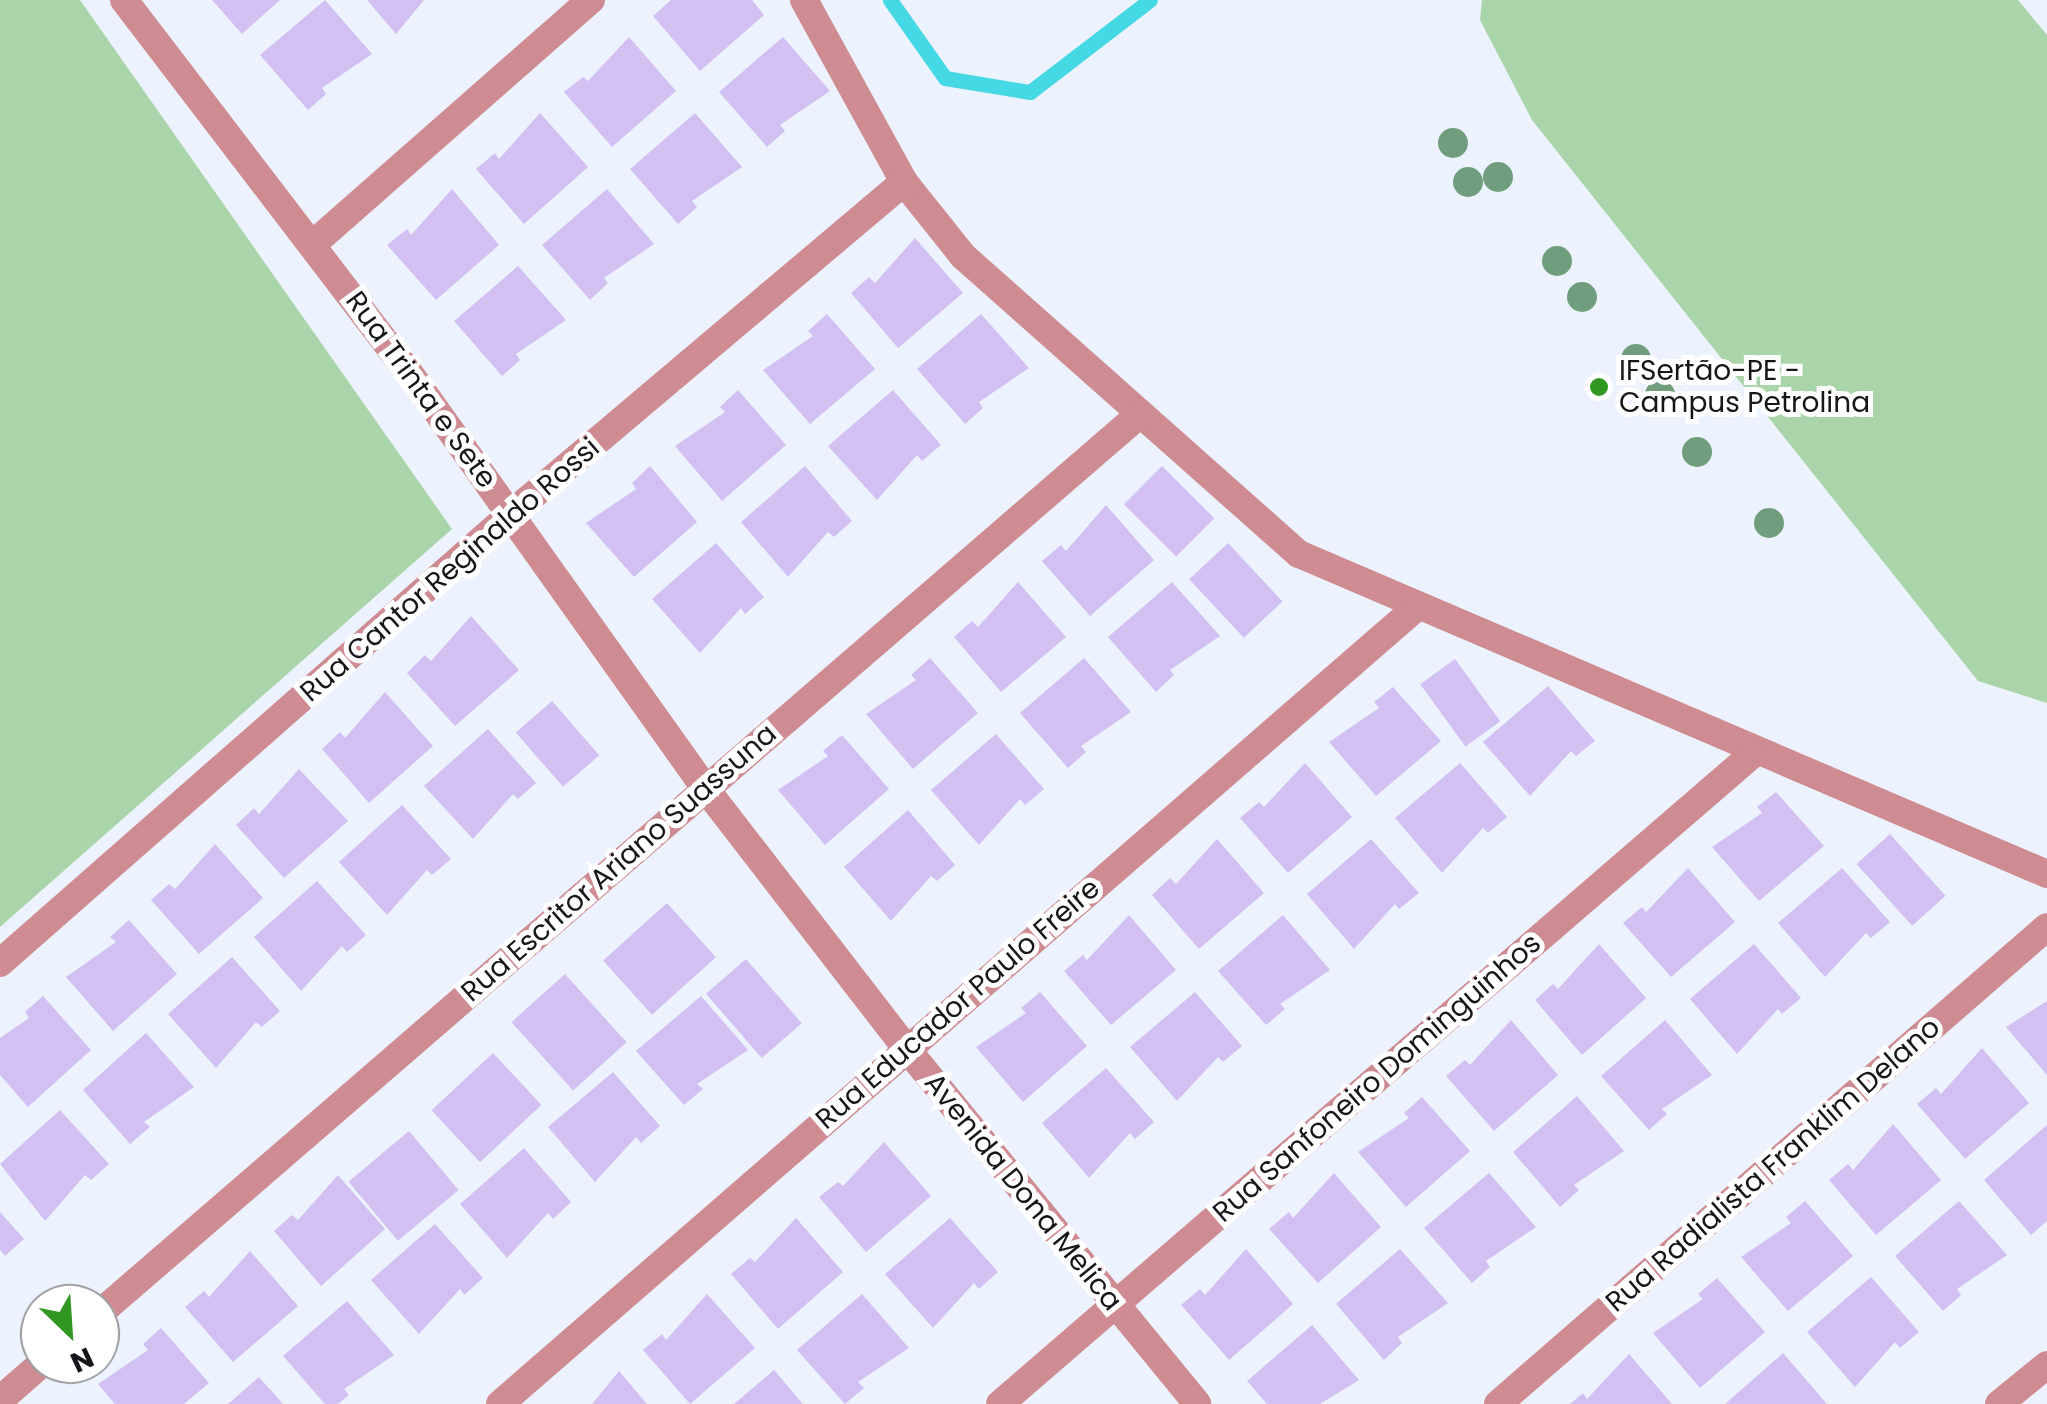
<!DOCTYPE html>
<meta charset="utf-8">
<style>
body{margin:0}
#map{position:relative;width:2047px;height:1404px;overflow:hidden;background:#edf3fe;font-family:Poppins,sans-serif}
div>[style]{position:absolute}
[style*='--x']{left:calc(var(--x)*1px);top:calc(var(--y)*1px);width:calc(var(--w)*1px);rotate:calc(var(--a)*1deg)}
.green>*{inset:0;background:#aad4a9}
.stream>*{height:15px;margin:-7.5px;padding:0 7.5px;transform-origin:7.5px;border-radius:7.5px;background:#45d8e5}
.building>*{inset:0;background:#d2c0f3;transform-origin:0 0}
.minor>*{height:28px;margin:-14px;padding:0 14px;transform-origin:14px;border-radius:14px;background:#ce8c92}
.trees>*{width:30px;height:30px;margin:-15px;border-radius:50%;background:#709d7d}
.dots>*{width:28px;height:28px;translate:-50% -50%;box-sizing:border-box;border:5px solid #fff;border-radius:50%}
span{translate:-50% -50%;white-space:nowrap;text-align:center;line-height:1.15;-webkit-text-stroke:10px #fff;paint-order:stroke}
.poi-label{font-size:28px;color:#14161a}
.left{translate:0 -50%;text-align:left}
.street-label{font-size:28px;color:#14161a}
.north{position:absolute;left:20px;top:1284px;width:100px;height:100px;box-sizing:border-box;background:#fff;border:2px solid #a1a2a3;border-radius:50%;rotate:155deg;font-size:28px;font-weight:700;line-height:40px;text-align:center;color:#14161a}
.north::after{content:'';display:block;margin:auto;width:35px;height:45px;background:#309720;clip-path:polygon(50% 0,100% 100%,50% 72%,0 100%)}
</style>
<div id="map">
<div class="green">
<div style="clip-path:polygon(0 0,80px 0,452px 529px,0 927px)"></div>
<div style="clip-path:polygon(1482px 0,2018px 0,2047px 35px,2047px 703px,1978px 681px,1532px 120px,1480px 20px)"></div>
</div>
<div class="stream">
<div style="--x:890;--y:0;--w:95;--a:54.8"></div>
<div style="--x:945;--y:78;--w:86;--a:9.4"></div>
<div style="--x:1030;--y:92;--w:151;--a:-37.5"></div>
</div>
<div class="building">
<div style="clip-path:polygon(212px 0,280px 0,242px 34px)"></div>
<div style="clip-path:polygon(325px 0,372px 54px,322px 88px,326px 94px,308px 110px,260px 55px)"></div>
<div style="clip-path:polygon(367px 0,424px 0,396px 34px)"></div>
<div style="clip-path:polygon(671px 0,752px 0,764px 15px,700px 71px,653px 16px)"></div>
<div style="clip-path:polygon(629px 37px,676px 91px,612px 147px,564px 92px,583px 77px,588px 81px)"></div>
<div style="clip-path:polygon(783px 37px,830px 91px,780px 125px,785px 131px,767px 147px,719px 92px)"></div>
<div style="clip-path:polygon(540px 113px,588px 167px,524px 224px,476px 169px,495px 153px,499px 159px)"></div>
<div style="clip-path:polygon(695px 113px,742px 167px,692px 201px,697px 207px,678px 224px,630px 169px)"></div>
<div style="clip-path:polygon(452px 189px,499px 245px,436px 300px,387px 245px,407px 229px,411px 235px)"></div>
<div style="clip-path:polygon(607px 189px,654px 244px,604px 278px,608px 283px,590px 300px,542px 245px)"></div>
<div style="clip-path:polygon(915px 238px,963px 293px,898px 348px,851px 293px,869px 277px,875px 283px)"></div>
<div style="clip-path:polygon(518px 266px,566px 320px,516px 354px,520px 360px,502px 376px,454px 321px)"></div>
<div style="clip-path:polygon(827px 314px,875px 369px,810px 424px,763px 370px,813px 336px,808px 331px)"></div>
<div style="clip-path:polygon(981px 314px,1029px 368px,979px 402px,983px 408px,965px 424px,917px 369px)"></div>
<div style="clip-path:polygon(738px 390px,786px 445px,722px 501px,675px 446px,725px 412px,720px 407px)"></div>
<div style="clip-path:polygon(893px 390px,941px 445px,922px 461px,917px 455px,877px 500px,828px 446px)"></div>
<div style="clip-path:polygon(650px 466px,697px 522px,634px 577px,586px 523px,636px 489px,632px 483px)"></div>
<div style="clip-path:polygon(805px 466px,852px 521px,834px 537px,828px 532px,788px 577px,741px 522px)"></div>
<div style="left:1162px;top:466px;width:74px;height:54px;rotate:45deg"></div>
<div style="clip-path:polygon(1106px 505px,1154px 560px,1090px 616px,1042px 561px,1061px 545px,1066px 551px)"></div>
<div style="clip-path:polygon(716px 543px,764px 597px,745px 614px,741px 608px,700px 653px,652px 599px)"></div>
<div style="left:1228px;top:543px;width:80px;height:53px;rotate:47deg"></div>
<div style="clip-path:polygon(1018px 582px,1066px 637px,1001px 692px,954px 637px,972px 621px,978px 627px)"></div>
<div style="clip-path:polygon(1172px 582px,1220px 636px,1170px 670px,1174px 675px,1156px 692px,1108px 637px)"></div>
<div style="clip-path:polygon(471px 616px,519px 670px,455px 726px,407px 673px,425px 655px,431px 661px)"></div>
<div style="clip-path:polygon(930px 658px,978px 713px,913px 769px,866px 714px,916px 680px,911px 675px)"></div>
<div style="clip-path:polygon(1084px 658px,1131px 712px,1081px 746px,1086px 752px,1068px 768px,1020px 713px)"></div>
<div style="left:1455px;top:659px;width:77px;height:43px;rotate:54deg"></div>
<div style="clip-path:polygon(1548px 686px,1595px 741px,1576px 756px,1571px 751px,1530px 796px,1483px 742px)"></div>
<div style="clip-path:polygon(1393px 687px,1441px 741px,1376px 796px,1329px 742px,1379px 708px,1374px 702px)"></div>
<div style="clip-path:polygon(385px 692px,433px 746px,369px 803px,322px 749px,340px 732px,345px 738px)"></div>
<div style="left:552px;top:701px;width:72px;height:48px;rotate:49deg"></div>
<div style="clip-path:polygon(488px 729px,536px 783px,518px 799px,513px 794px,473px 839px,424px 786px)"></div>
<div style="clip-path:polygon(996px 734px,1044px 789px,1025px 805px,1020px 799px,979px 845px,931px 790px)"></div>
<div style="clip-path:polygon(842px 735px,889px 789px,825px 845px,778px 790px,828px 756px,823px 751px)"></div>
<div style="clip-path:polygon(1305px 763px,1352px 817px,1288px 873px,1240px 818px,1259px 802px,1264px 807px)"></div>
<div style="clip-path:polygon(1460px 763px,1507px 817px,1488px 833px,1483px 828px,1442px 873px,1395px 818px)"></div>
<div style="clip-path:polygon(299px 769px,348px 821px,284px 878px,236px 825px,254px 808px,259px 814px)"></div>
<div style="clip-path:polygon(1776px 792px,1824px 846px,1759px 901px,1712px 847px,1762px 813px,1757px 807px)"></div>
<div style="clip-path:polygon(402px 805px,451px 859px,432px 875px,427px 870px,387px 915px,339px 862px)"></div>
<div style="clip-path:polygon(908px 810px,955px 865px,937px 881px,931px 876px,891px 921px,844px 867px)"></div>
<div style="left:1890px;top:834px;width:83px;height:45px;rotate:48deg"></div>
<div style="clip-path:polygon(1217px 839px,1264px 893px,1199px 949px,1152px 895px,1170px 878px,1176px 884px)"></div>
<div style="clip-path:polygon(1371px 839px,1419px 893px,1399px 909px,1395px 904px,1354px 949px,1307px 894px)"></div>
<div style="clip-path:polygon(215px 844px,263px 898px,199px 954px,151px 900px,169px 884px,175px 889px)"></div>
<div style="clip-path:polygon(1688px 868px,1735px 922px,1671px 977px,1623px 923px,1642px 907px,1646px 912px)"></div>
<div style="clip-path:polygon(1842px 868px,1890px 922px,1871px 938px,1866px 933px,1825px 977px,1778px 923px)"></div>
<div style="clip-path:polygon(317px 881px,366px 935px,347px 952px,342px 946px,301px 991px,254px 937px)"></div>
<div style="left:667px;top:903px;width:73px;height:86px;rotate:48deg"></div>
<div style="clip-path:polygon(1129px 915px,1176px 970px,1111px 1025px,1064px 971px,1083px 955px,1087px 960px)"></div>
<div style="clip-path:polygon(1283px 915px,1330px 970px,1280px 1004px,1285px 1009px,1266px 1025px,1218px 971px)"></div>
<div style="clip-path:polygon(129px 920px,177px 974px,113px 1031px,66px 977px,116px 942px,110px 937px)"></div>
<div style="clip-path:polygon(1599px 944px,1646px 998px,1582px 1055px,1535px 1000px,1553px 984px,1558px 989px)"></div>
<div style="clip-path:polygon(1754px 944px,1801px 998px,1782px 1014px,1778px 1009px,1737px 1054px,1690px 999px)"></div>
<div style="clip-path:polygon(232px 957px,280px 1011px,262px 1027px,256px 1022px,216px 1068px,168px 1014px)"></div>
<div style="left:746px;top:959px;width:85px;height:53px;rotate:49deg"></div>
<div style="left:565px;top:974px;width:92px;height:72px;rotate:48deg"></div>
<div style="clip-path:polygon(1040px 992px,1087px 1046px,1023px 1102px,976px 1047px,1026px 1013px,1021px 1008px)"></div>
<div style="clip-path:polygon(1195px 992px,1242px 1046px,1223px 1062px,1218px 1057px,1177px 1101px,1130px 1047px)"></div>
<div style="clip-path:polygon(43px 996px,91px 1050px,28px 1107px,0 1075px,0 1038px,29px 1018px,25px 1012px)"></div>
<div style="clip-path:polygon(701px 996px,748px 1050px,697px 1084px,703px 1089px,684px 1105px,636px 1051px)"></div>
<div style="clip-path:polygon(2047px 1001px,2047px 1075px,2006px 1027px)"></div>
<div style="clip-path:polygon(1511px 1020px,1558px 1075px,1494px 1131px,1446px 1076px,1465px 1060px,1470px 1065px)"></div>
<div style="clip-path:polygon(1665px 1020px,1712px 1075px,1662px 1109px,1667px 1114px,1649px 1130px,1601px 1076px)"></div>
<div style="clip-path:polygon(146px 1033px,194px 1087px,144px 1122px,150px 1127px,130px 1144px,83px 1090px)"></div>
<div style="clip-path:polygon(1982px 1048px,2029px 1103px,1965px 1159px,1917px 1104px,1936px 1088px,1941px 1094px)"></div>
<div style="left:493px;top:1053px;width:71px;height:84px;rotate:47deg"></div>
<div style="clip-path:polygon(1106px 1068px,1154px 1122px,1135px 1139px,1130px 1133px,1089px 1178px,1042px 1123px)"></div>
<div style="clip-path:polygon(613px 1072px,660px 1126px,641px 1143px,636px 1137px,595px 1182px,548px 1127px)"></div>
<div style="clip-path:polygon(1577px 1096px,1624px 1151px,1574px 1185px,1579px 1190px,1560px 1207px,1513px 1152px)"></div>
<div style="clip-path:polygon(1422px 1097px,1470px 1151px,1406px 1207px,1358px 1152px,1409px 1118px,1404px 1113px)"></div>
<div style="clip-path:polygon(60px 1110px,109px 1164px,91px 1180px,85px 1175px,45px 1221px,0 1164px)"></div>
<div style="clip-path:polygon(1893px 1124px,1941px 1180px,1876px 1235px,1829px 1180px,1848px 1164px,1853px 1170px)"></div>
<div style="clip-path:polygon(2047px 1125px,2047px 1221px,2031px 1235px,1984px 1180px)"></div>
<div style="left:409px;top:1131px;width:77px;height:79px;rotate:50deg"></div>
<div style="clip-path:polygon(884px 1142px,931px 1196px,866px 1252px,819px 1197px,838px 1182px,843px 1186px)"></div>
<div style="clip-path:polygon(524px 1148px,571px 1202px,553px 1219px,548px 1213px,507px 1258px,460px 1204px)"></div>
<div style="clip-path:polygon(1334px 1173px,1381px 1227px,1318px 1283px,1269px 1229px,1289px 1212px,1293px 1218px)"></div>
<div style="clip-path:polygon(1489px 1173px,1536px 1227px,1486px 1261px,1490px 1267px,1472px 1283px,1424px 1228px)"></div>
<div style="clip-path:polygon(338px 1175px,385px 1229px,321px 1286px,274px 1231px,292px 1215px,298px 1220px)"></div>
<div style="clip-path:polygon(1805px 1201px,1853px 1256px,1788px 1311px,1741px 1257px,1791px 1223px,1786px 1217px)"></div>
<div style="clip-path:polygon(1959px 1201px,2007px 1255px,1957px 1289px,1961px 1295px,1943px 1311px,1895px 1256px)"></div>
<div style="clip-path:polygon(0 1212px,24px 1239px,5px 1256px,0 1250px)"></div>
<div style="clip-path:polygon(796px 1218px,843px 1272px,778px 1329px,731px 1274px,750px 1258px,755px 1262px)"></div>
<div style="clip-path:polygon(950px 1218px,998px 1272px,979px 1289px,974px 1283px,933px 1328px,885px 1274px)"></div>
<div style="clip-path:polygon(435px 1224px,483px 1278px,464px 1295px,460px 1289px,419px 1334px,371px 1280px)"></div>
<div style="clip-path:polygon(1246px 1249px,1293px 1304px,1229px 1360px,1181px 1305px,1200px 1289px,1205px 1295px)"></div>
<div style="clip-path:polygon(1400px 1249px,1448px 1303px,1398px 1337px,1402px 1343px,1384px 1360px,1336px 1304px)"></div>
<div style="clip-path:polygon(250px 1251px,298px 1306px,233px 1362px,185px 1307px,204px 1291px,209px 1297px)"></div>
<div style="clip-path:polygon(1871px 1277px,1919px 1332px,1900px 1348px,1895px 1342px,1855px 1387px,1807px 1332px)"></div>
<div style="clip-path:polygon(1717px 1278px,1765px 1332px,1700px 1388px,1653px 1333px,1703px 1299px,1698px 1294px)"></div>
<div style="clip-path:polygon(707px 1294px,755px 1348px,690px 1404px,643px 1350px,662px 1334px,666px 1340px)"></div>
<div style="clip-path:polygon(862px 1294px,909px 1348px,858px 1382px,864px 1388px,845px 1404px,797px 1350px)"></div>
<div style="clip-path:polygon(347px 1301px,394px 1355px,344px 1389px,349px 1395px,338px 1404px,325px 1404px,283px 1356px)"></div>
<div style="clip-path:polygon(1312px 1325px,1359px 1380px,1320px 1404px,1267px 1404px,1247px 1381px)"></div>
<div style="clip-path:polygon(161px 1328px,209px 1383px,184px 1404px,115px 1404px,98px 1384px,148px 1350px,143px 1344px)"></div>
<div style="clip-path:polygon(1783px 1353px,1827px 1404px,1725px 1404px)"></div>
<div style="clip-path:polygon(1629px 1354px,1672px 1404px,1570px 1404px,1583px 1393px,1587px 1399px)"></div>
<div style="clip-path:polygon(774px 1370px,803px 1404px,734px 1404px)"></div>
<div style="clip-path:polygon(619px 1371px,647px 1404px,592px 1404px)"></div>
<div style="clip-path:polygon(259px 1377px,283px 1404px,228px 1404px)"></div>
</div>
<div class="minor">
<div style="--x:124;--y:0;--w:467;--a:52.6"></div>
<div style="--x:408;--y:371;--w:512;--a:54.54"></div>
<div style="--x:705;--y:788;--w:329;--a:52.3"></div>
<div style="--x:906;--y:1048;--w:460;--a:50.7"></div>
<div style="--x:804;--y:0;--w:208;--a:61.2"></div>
<div style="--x:904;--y:182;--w:95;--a:51.4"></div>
<div style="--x:963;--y:256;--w:449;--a:41.6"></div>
<div style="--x:1299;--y:554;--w:814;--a:23.16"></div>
<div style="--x:313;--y:244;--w:370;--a:-41.3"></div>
<div style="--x:0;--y:963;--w:682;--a:-41.31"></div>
<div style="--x:512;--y:513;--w:513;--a:-40.18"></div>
<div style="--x:100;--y:1313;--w:1375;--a:-40.84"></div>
<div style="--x:0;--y:1400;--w:55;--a:-41.3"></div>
<div style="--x:500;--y:1404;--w:1216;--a:-41"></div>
<div style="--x:1000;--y:1404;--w:996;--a:-40.81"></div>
<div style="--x:1498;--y:1404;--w:727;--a:-40.99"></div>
<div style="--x:1999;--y:1404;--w:62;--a:-39.1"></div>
</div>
<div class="trees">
<div style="left:1453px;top:143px"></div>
<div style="left:1498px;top:177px"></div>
<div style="left:1468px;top:182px"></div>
<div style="left:1557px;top:261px"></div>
<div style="left:1582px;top:297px"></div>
<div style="left:1636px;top:359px"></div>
<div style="left:1660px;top:395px"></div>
<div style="left:1697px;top:452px"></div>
<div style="left:1769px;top:523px"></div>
</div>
<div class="dots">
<div style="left:1599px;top:387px;background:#309720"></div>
</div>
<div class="poi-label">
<span class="left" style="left:1619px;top:387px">IFSertão-PE -<br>Campus Petrolina</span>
</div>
<div class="street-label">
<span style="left:421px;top:390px;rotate:54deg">Rua Trinta e Sete</span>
<span style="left:450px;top:570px;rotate:-41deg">Rua Cantor Reginaldo Rossi</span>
<span style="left:619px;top:863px;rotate:-41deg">Rua Escritor Ariano Suassuna</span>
<span style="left:958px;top:1004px;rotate:-41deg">Rua Educador Paulo Freire</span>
<span style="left:1377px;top:1078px;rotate:-41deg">Rua Sanfoneiro Dominguinhos</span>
<span style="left:1773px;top:1165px;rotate:-41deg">Rua Radialista Franklim Delano</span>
<span style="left:1023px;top:1192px;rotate:51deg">Avenida Dona Melica</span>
</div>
<div class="north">N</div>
</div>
